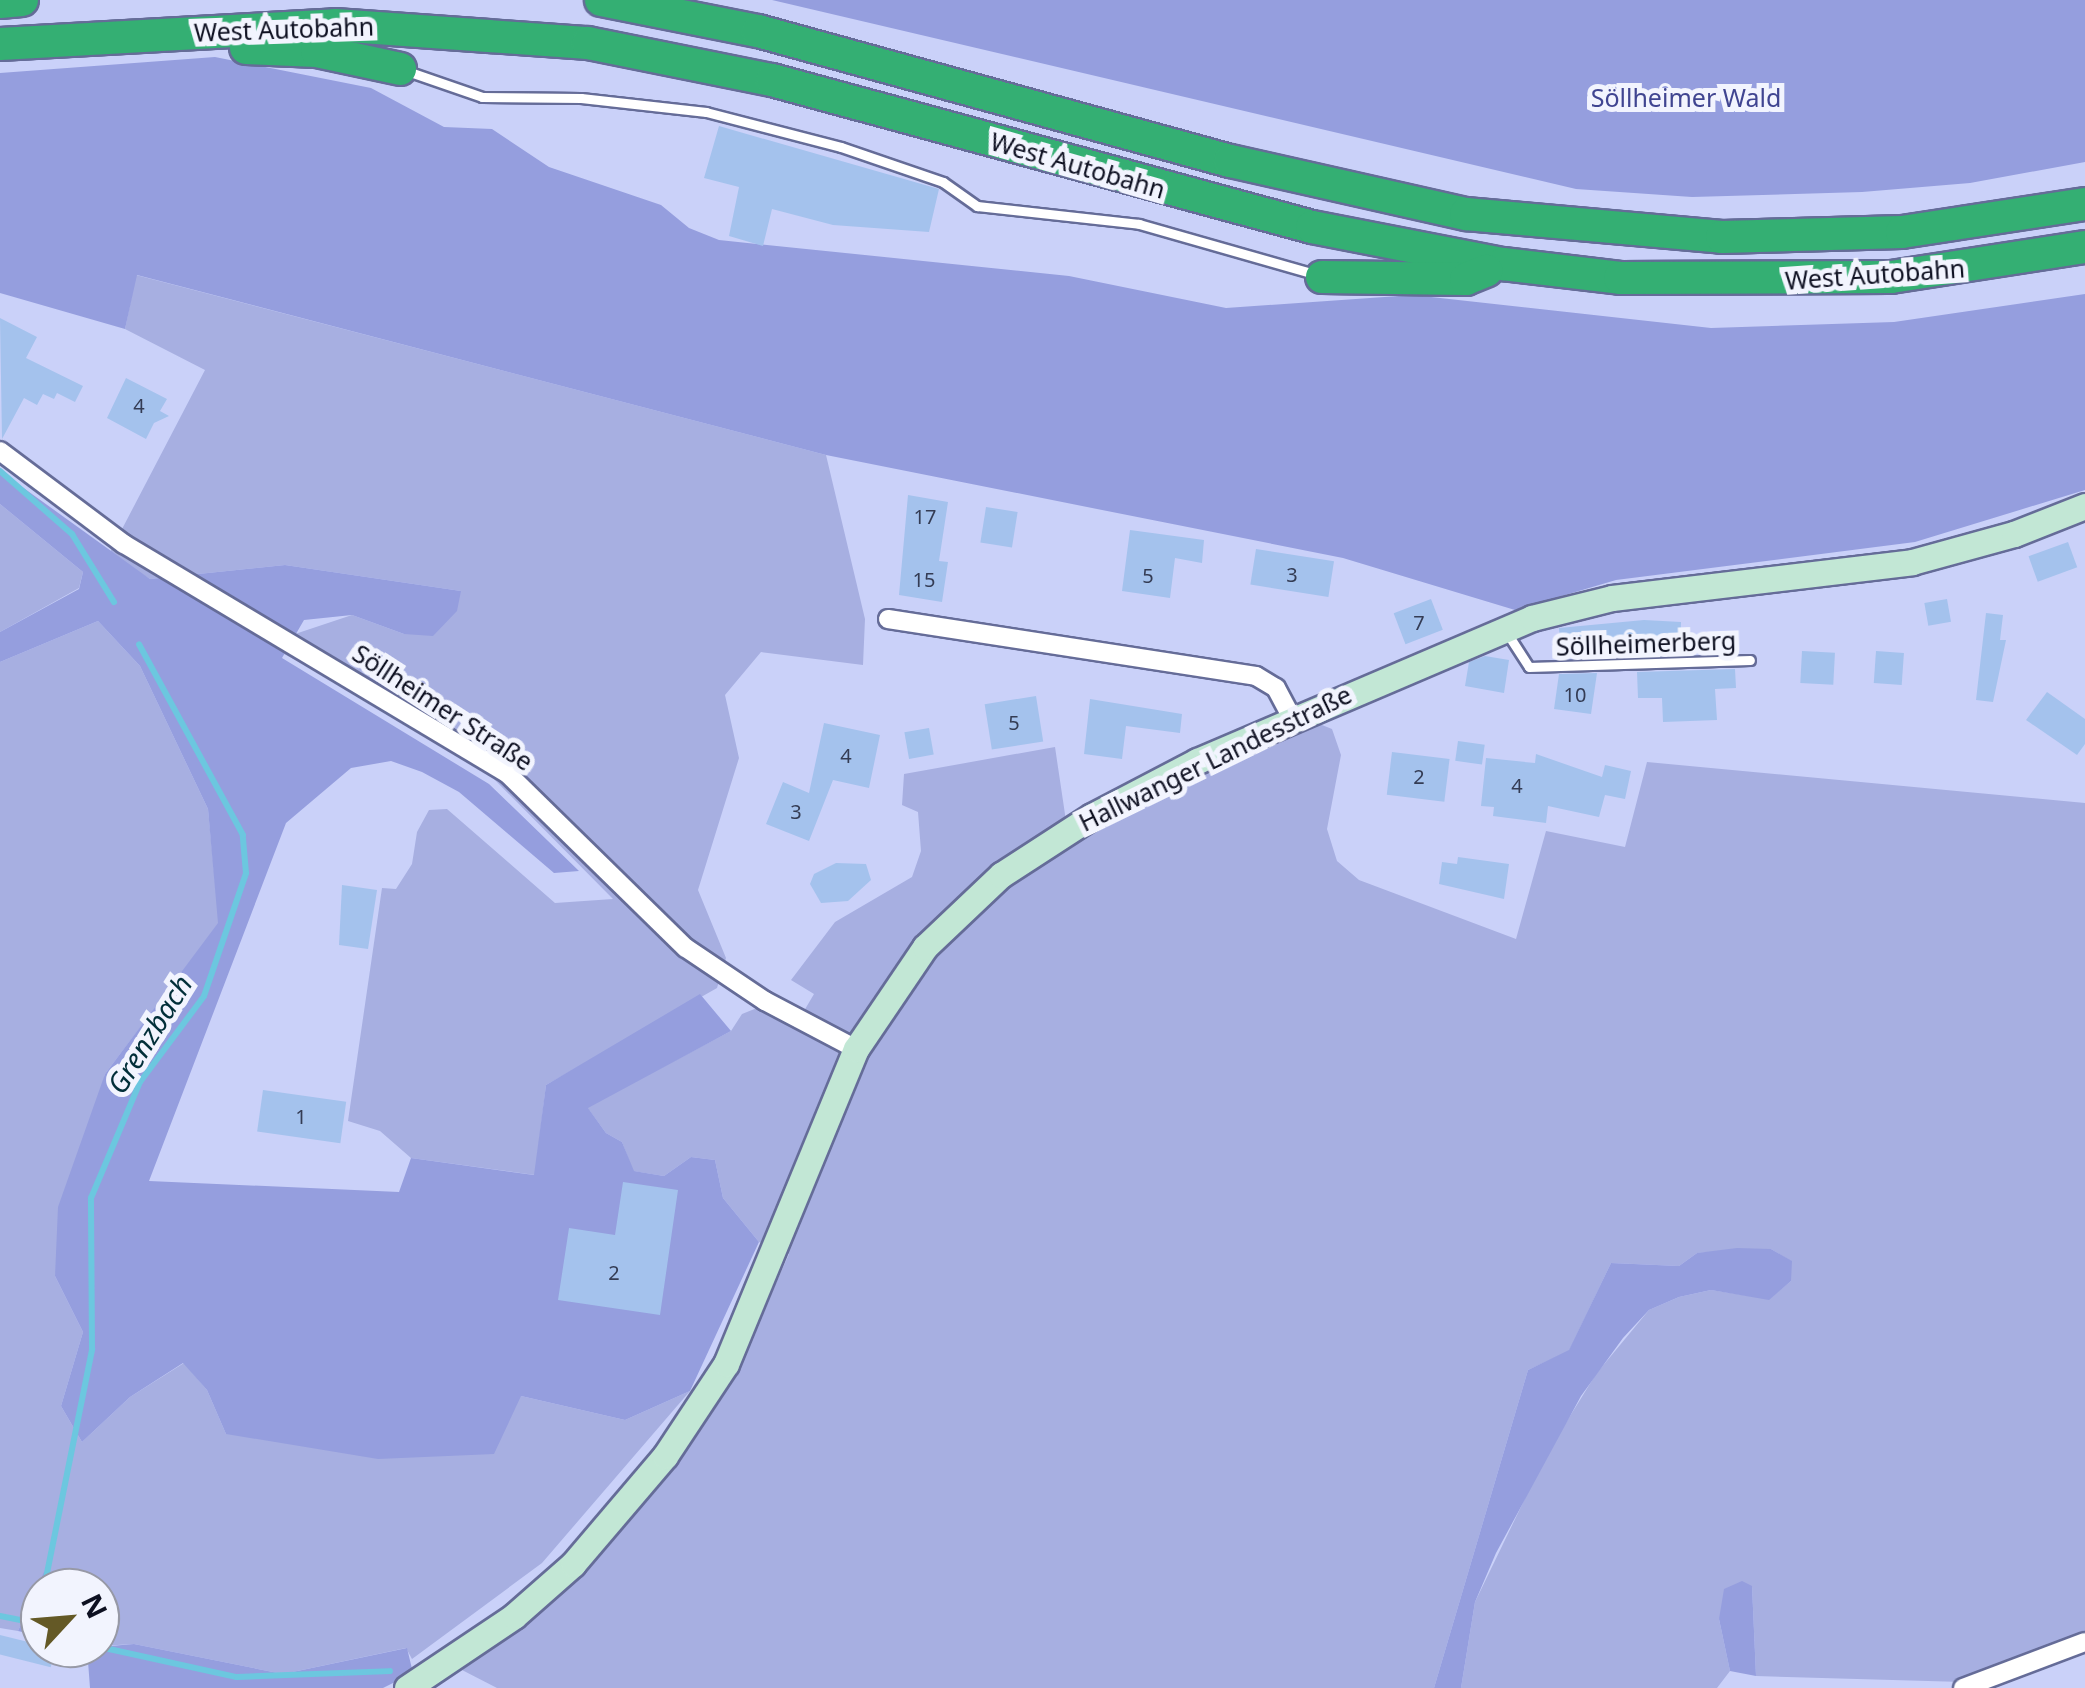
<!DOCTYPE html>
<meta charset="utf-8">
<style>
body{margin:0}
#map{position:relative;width:2085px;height:1688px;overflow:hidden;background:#cad1f9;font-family:"Noto Sans",sans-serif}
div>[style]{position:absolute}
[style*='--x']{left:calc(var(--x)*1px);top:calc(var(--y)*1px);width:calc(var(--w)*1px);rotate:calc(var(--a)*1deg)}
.green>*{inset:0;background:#a7afe1}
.forest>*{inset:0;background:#959ede}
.stream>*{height:6px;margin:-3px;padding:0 3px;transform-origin:3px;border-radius:3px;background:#6cc7df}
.building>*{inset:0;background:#a4c2ed;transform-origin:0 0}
.roads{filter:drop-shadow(2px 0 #656c98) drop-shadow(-2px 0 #656c98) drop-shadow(0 2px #656c98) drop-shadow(0 -2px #656c98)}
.lane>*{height:9px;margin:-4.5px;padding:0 4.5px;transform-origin:4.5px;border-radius:4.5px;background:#fff}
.street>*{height:18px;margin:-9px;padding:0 9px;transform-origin:9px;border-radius:9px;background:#fff}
.secondary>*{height:25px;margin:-12.5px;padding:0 12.5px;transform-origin:12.5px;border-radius:12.5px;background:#c2e7d5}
.highway>*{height:32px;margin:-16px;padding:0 16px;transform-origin:16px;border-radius:16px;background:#34af73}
span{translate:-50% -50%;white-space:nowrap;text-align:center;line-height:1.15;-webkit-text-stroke:10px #f2f4fe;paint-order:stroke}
.number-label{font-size:20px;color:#343c54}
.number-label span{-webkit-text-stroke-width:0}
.street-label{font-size:25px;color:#0e1021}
.park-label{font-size:25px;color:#404591}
.water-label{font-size:28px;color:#022f39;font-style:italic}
.north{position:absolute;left:20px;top:1568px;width:100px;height:100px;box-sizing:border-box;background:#f2f4fe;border:2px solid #9799a6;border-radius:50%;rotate:64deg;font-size:28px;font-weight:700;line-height:40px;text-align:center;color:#0e1021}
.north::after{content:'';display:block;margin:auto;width:35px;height:45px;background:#645926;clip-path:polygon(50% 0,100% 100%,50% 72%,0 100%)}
</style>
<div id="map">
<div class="green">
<div style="clip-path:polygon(136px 275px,826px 455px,865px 619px,863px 665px,761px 652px,725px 695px,739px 758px,698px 890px,726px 958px,717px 988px,546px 1085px,535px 1175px,411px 1158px,380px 1131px,348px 1121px,382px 888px,396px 889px,412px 864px,417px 832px,429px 810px,447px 809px,555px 903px,613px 899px,494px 779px,362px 695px,265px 644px,352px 615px,404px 634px,461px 591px,285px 565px,150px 579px,109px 554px,205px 370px,125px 329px)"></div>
<div style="clip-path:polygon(0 504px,83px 572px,79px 588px,0 632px)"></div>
<div style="clip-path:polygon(98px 621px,140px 666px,208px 809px,219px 923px,105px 1074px,55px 1276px,83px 1332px,61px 1406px,82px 1442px,130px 1397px,184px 1363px,207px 1390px,226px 1434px,521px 1396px,625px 1420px,690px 1391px,542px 1563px,412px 1659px,406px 1648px,283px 1674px,134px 1644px,100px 1646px,100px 1588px,86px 1588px,75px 1575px,45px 1572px,18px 1631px,0 1628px,0 662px)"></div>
<div style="clip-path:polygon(1317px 723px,1332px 729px,1341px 755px,1327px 829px,1337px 861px,1359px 880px,1516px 939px,1546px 831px,1625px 847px,1647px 762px,2085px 803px,2085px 1634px,1963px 1682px,1756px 1676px,1752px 1586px,1719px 1619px,1730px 1671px,1717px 1688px,1461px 1688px,1475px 1602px,1546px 1455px,1596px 1374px,1649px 1310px,1679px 1297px,1711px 1290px,1769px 1299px,1791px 1281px,1791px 1261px,1771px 1249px,1697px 1253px,1679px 1266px,1611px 1263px,1569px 1351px,1528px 1370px,1434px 1688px,497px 1688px,462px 1670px,568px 1585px,664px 1479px,751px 1339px,789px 1254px,759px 1242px,723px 1198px,715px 1160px,691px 1157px,664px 1176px,633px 1171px,622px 1142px,606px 1133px,587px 1107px,731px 1031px,742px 1014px,757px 1008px,794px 1028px,814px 994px,791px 980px,835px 922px,912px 877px,921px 851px,918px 812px,902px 805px,904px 774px,1055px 747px,1069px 841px,1178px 782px)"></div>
</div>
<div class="forest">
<div style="clip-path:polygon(772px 0,2085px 0,2085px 162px,1970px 183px,1862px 192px,1692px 197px,1576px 189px)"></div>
<div style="clip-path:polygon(215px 57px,371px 88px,444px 127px,492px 129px,549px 167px,661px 205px,689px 228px,719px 240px,1069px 276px,1226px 308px,1413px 295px,1711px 328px,1894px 322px,2085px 294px,2085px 490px,1915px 542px,1616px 580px,1515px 610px,1343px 558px,826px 455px,137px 275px,125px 329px,0 293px,0 73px)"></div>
<div style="clip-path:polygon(0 471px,150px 579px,285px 565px,461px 591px,457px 611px,433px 636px,404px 634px,352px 615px,304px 620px,282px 658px,489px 784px,579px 871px,554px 873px,459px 792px,422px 772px,391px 761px,351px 768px,286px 823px,149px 1181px,399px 1192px,411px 1158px,534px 1175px,546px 1085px,700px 994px,731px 1031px,588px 1108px,606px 1133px,622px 1142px,634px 1171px,664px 1176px,691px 1157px,715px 1160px,723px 1198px,759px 1242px,690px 1391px,625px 1420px,521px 1396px,494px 1454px,378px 1459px,226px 1434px,207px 1390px,183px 1363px,130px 1397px,82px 1442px,61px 1406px,83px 1332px,55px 1276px,58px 1207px,105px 1074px,218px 923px,208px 809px,140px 666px,98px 621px,0 662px,0 632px,79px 589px,83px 572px,0 504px)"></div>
<div style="clip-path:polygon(1737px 1248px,1771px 1249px,1792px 1261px,1791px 1281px,1769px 1300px,1711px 1290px,1679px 1297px,1649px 1310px,1623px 1338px,1581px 1396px,1496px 1553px,1475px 1602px,1461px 1688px,1434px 1688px,1528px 1370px,1569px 1350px,1611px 1263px,1679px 1266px,1697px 1253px)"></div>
<div style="clip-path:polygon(44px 1572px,76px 1575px,86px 1588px,40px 1588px,40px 1636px,18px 1631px)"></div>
<div style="clip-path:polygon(1742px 1581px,1752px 1586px,1756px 1676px,1730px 1671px,1719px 1619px,1724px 1589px)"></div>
<div style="clip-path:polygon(134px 1644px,283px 1674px,407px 1648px,413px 1673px,383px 1688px,90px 1688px,87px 1648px)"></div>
</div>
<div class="stream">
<div style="--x:0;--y:471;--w:96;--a:41.2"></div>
<div style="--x:72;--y:534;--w:80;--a:58.3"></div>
<div style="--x:44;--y:1588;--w:244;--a:-78.6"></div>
<div style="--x:92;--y:1349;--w:151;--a:-90.4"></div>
<div style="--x:91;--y:1198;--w:126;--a:-67.1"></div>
<div style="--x:140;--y:1082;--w:107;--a:-53.3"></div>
<div style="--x:204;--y:996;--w:130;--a:-71.1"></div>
<div style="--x:246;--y:873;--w:38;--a:-95"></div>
<div style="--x:243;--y:835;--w:217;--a:-118.6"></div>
<div style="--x:0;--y:1616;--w:41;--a:11.3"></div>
<div style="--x:35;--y:1623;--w:21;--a:-76"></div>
<div style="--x:100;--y:1647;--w:140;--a:12.4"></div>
<div style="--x:237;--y:1677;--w:153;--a:-2.2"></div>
</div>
<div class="building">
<div style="clip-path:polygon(719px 126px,939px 189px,929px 232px,833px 225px,772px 209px,763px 246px,729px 236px,739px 187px,704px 178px)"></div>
<div style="clip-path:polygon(0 318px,37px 337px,26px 358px,83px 386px,75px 402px,57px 393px,54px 399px,43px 394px,37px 405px,24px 398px,2px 439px)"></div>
<div style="clip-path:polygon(126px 378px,167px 399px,160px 411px,169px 416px,154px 423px,146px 439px,107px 418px)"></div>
<div style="clip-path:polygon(908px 495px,948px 502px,939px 561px,948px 562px,942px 602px,899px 595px)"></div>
<div style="left:986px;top:507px;width:32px;height:36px;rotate:9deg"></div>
<div style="clip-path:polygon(1130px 530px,1204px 540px,1202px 563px,1175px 558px,1170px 598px,1122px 591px)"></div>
<div style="left:2068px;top:542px;width:27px;height:42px;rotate:70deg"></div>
<div style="left:1256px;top:549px;width:79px;height:36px;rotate:9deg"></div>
<div style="left:1431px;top:599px;width:33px;height:40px;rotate:69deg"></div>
<div style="left:1947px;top:599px;width:23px;height:23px;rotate:80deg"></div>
<div style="clip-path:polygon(1986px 613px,2003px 615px,2000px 640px,2006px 640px,1993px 702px,1976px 700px)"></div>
<div style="clip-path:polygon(1644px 620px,1681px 622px,1680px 654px,1601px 651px,1600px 657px,1561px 658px,1559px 628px)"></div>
<div style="left:1802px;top:651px;width:33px;height:32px;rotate:3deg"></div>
<div style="left:1876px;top:651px;width:28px;height:32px;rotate:4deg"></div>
<div style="clip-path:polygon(1485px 656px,1509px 660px,1504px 693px,1465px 686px,1469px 662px)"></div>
<div style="clip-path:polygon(1735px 669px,1736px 688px,1715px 689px,1717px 720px,1663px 722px,1662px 698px,1638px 698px,1637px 672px)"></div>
<div style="clip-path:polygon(1597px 673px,1591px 714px,1554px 709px,1559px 674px)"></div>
<div style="clip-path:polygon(2047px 692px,2085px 719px,2085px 744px,2077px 755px,2026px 720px)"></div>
<div style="left:1036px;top:696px;width:46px;height:52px;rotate:81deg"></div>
<div style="clip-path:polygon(1090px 699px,1182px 714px,1180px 733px,1126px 726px,1122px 759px,1084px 754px)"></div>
<div style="clip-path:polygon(824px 723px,880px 735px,869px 788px,833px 780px,809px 841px,766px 824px,783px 782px,809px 793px)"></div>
<div style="left:929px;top:728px;width:27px;height:25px;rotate:80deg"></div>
<div style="left:1458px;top:741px;width:27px;height:20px;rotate:8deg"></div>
<div style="left:1392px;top:752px;width:58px;height:43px;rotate:7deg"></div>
<div style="clip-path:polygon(1536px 754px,1602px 777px,1605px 765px,1631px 771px,1625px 799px,1605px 795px,1599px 817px,1548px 806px,1546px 823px,1493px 816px,1494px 807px,1481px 806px,1486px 758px,1535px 763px)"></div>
<div style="clip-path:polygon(1458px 857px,1509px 864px,1504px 899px,1439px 884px,1442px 862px,1457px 864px)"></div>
<div style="clip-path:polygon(836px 863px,866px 864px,871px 880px,848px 901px,821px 903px,810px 884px,814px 874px)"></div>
<div style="clip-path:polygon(342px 885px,377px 890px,368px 949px,339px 945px)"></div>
<div style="left:263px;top:1090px;width:84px;height:42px;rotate:8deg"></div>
<div style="clip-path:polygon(623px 1182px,678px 1190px,660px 1315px,558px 1300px,569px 1228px,615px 1235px)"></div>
<div style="left:0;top:1635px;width:57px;height:19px;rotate:14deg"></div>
</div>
<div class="roads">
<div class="lane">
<div style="--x:407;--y:71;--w:79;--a:19.1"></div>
<div style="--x:482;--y:97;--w:99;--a:0.6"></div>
<div style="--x:581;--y:98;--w:126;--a:6.4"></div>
<div style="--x:706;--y:112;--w:139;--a:14.5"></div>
<div style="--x:841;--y:147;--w:108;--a:18.9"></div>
<div style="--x:943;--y:182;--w:42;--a:35.2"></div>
<div style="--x:977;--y:206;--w:163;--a:6.3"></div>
<div style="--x:1139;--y:224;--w:183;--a:15.9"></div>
<div style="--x:1507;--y:633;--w:40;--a:57.1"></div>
<div style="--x:1529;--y:667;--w:221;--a:-1.8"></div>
</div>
<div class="street">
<div style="--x:0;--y:451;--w:155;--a:36.9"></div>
<div style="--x:124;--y:544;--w:446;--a:30.9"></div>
<div style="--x:507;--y:773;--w:250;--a:44.4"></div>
<div style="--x:686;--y:948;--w:95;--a:33.9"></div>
<div style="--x:765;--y:1001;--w:103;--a:27.8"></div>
<div style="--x:888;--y:619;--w:372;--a:8.8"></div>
<div style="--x:1256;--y:676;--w:23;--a:31"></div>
<div style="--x:1276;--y:688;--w:32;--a:62"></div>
<div style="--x:1963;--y:1688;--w:130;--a:-20.7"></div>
</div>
<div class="secondary">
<div style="--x:407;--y:1688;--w:129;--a:-33.9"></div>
<div style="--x:514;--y:1616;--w:79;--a:-41.4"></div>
<div style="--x:573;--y:1564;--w:142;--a:-49.6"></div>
<div style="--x:665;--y:1456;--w:110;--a:-56.5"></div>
<div style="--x:726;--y:1364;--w:341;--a:-67.6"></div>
<div style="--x:856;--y:1049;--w:123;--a:-55.9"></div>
<div style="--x:925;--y:947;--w:105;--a:-43.5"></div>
<div style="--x:1001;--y:875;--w:108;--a:-33"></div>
<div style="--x:1092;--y:816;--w:119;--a:-27.6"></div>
<div style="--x:1197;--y:761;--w:364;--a:-23.1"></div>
<div style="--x:1532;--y:618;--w:82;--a:-14"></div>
<div style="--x:1612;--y:598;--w:302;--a:-6.8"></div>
<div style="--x:1912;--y:562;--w:106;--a:-15.4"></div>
<div style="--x:2014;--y:534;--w:76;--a:-21.5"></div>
</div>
<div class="highway">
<div style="--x:601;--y:0;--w:160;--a:11.2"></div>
<div style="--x:758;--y:31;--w:490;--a:15.4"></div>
<div style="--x:1230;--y:161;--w:242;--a:12.7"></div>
<div style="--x:1466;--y:214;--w:257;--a:5.1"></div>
<div style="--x:1722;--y:237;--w:180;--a:-1.6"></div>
<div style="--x:1902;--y:232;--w:185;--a:-8.7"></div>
<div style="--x:0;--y:2;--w:22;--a:-5"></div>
<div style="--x:0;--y:44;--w:336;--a:-3.2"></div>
<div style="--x:335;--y:25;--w:254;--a:4.1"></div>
<div style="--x:588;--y:43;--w:188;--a:11.4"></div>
<div style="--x:772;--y:80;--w:560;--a:15.23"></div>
<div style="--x:1312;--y:227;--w:195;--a:11"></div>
<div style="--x:1503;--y:264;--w:118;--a:6.8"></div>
<div style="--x:1620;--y:278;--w:271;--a:-0.2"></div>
<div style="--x:1891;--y:277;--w:196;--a:-8.8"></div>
<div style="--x:246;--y:48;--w:71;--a:2.4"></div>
<div style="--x:317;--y:51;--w:85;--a:12.2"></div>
<div style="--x:1322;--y:277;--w:144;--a:0.8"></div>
<div style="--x:1466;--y:279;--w:22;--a:-22"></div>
</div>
</div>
<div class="number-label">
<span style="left:139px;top:405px">4</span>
<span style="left:925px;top:516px">17</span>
<span style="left:1292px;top:574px">3</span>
<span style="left:1148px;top:575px">5</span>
<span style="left:924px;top:579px">15</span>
<span style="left:1419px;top:622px">7</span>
<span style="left:1575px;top:694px">10</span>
<span style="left:1014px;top:722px">5</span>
<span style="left:846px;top:755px">4</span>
<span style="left:1419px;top:776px">2</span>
<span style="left:1517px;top:785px">4</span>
<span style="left:796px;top:811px">3</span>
<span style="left:301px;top:1116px">1</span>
<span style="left:614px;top:1272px">2</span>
</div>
<div class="street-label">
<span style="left:284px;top:29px;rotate:-2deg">West Autobahn</span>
<span style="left:1078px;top:165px;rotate:16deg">West Autobahn</span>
<span style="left:1875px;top:274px;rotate:-4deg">West Autobahn</span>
<span style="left:1646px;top:643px;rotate:-2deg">Söllheimerberg</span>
<span style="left:443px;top:707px;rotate:33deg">Söllheimer Straße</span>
<span style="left:1215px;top:758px;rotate:-26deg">Hallwanger Landesstraße</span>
</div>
<div class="park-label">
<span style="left:1686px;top:97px">Söllheimer Wald</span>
</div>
<div class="water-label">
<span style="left:149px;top:1034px;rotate:-58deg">Grenzbach</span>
</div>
<div class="north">N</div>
</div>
